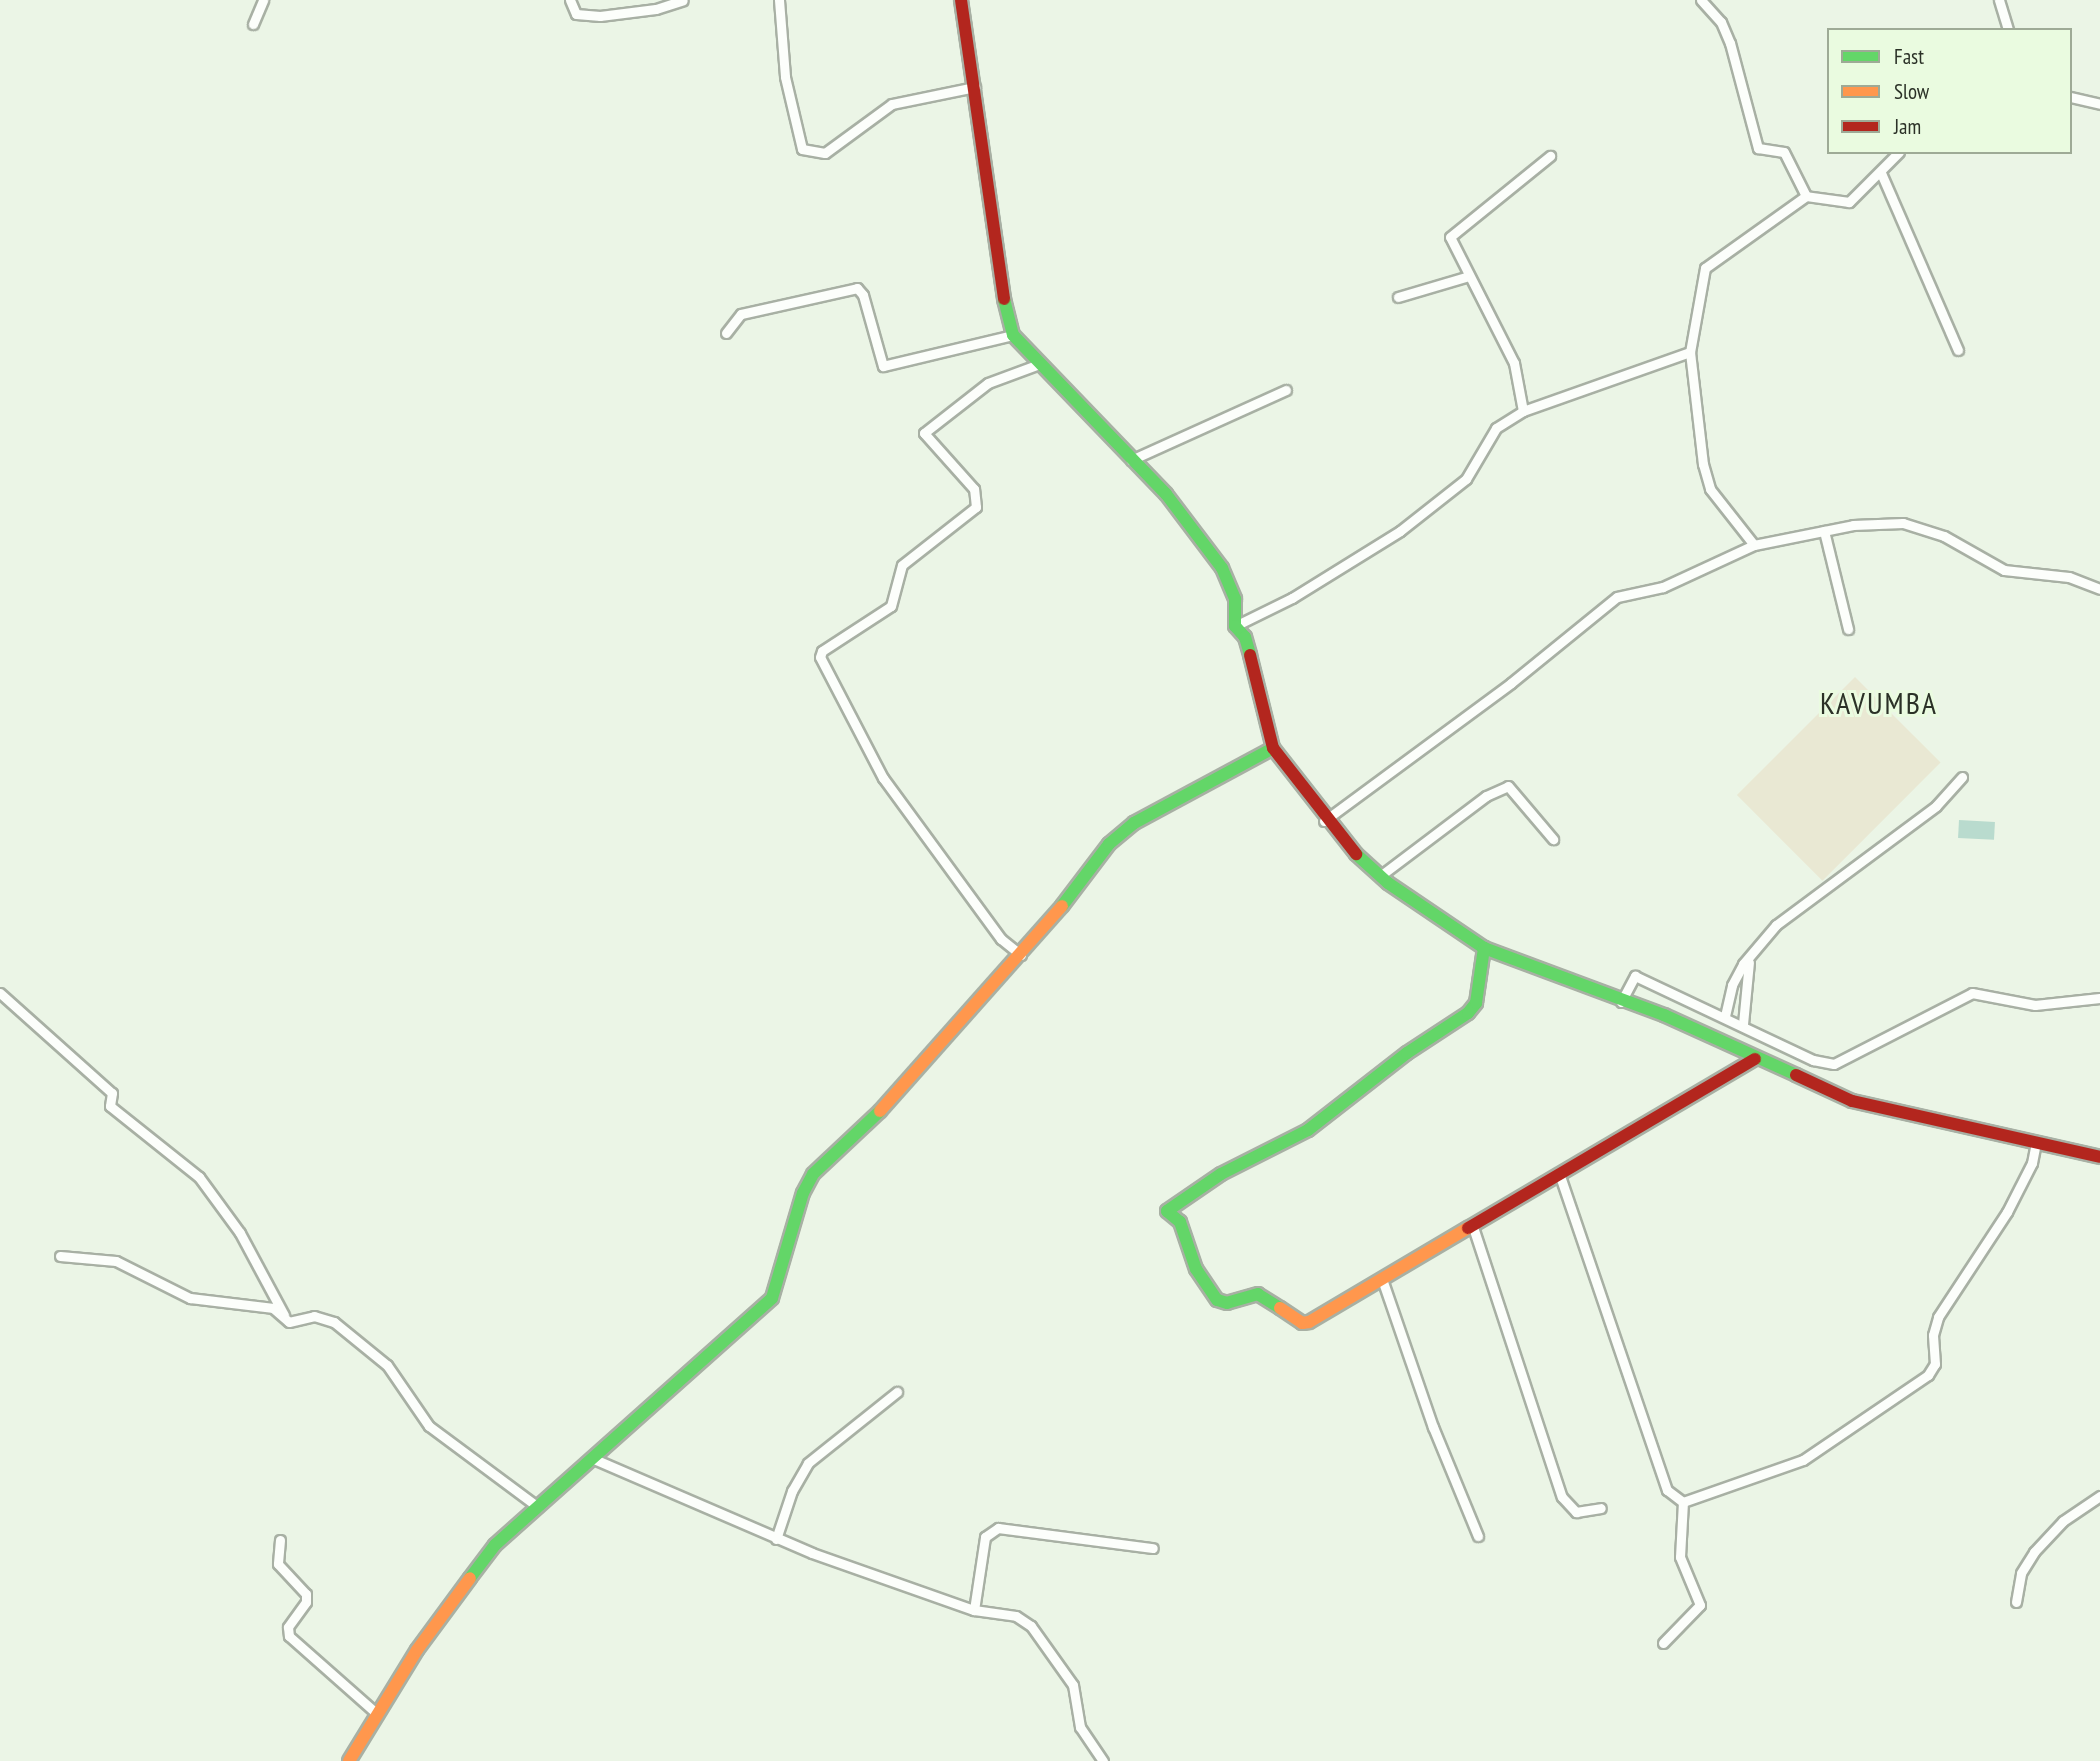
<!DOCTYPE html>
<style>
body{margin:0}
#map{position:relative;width:2100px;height:1761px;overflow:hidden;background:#ebf5e6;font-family:"PT Sans Narrow",sans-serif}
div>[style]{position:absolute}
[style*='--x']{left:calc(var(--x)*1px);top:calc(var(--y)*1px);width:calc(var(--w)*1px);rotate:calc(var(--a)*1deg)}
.green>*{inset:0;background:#e9e8d3;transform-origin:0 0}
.water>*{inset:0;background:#b9dbce;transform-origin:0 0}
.roads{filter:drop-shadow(2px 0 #a8b0a4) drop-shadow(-2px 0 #a8b0a4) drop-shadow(0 2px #a8b0a4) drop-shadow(0 -2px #a8b0a4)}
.street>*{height:9px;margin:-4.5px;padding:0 4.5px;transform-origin:4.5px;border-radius:4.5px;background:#fcfefb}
.fast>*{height:12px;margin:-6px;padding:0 6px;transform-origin:6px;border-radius:6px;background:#63d668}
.slow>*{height:12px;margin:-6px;padding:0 6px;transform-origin:6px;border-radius:6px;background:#ff974d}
.jam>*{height:12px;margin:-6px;padding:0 6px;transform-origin:6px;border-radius:6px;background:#b3261e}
span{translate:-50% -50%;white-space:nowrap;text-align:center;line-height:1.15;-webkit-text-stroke:6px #eafbe0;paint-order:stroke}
.quarter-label{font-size:30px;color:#2b3127;letter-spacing:2px}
.legend{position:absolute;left:1827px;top:28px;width:245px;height:126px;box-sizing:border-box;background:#eafbe0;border:2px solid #9eaa96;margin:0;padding:9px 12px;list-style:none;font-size:21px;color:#2b3127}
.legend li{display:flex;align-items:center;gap:14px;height:35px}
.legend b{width:35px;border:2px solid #9eaa96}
</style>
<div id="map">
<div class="green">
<div style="left:1855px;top:677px;width:121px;height:167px;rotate:45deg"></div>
</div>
<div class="water">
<div style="left:1959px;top:820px;width:36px;height:18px;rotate:3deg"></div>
</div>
<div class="roads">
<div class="street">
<div style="--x:570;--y:0;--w:15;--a:67"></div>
<div style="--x:576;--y:14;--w:24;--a:5"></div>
<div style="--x:600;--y:16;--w:56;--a:-7.1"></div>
<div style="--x:656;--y:9;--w:28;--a:-18"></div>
<div style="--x:779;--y:0;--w:77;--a:85.5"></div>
<div style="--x:785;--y:77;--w:74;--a:76.7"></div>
<div style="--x:802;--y:149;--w:23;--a:10"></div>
<div style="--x:825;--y:153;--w:83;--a:-36.2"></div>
<div style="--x:892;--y:104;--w:85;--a:-11.6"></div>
<div style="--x:1701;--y:0;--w:30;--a:48"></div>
<div style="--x:1721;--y:22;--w:23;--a:67"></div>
<div style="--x:1730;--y:43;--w:109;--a:75.1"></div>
<div style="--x:1758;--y:148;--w:26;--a:9"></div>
<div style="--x:1784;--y:152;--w:49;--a:63.4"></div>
<div style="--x:1999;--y:0;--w:31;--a:73"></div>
<div style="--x:253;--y:24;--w:26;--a:-67"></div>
<div style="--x:2070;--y:97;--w:31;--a:13"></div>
<div style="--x:1899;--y:152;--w:71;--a:135"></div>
<div style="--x:1849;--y:202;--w:43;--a:-172.1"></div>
<div style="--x:1806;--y:196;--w:124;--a:144.5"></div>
<div style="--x:1705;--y:268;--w:85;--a:100.1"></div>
<div style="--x:1690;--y:352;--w:113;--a:83.4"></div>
<div style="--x:1703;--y:464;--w:26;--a:74"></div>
<div style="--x:1710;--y:489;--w:71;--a:51.8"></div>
<div style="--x:1754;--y:545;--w:101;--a:-11.4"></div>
<div style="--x:1853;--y:525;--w:50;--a:-2.3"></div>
<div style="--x:1903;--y:523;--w:43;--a:17.6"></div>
<div style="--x:1944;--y:536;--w:69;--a:29.5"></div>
<div style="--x:2004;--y:570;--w:65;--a:6.1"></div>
<div style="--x:2069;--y:577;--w:33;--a:21"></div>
<div style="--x:1881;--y:173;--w:193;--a:66.5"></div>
<div style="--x:1398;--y:297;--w:74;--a:-16.5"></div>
<div style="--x:726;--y:333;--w:24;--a:-52"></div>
<div style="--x:741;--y:314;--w:119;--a:-12.6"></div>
<div style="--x:857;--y:288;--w:9;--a:49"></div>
<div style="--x:863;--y:295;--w:74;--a:74.3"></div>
<div style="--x:883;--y:366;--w:134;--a:-13.4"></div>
<div style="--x:1523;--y:411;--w:49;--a:-100.6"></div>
<div style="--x:1514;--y:363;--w:141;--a:-116.9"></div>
<div style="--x:1450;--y:237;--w:129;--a:-39"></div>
<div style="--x:1131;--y:460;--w:170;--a:-24.3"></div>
<div style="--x:1824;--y:531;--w:101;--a:76.2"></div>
<div style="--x:1235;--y:626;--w:64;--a:-26.2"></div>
<div style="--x:1292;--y:598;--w:127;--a:-31.8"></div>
<div style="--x:1400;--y:531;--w:84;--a:-38.2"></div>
<div style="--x:1466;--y:479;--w:59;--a:-59.5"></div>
<div style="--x:1496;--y:428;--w:32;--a:-32"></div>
<div style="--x:1523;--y:411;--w:177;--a:-19.5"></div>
<div style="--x:1324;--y:821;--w:232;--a:-36.4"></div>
<div style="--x:1511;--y:683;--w:136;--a:-39.1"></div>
<div style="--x:1617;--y:597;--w:47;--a:-12.3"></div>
<div style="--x:1663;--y:587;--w:100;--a:-24.8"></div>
<div style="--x:1380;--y:876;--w:133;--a:-37"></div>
<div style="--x:1486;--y:796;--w:24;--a:-24"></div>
<div style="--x:1508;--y:786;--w:70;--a:49.7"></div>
<div style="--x:1021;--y:955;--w:26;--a:-141"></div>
<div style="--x:1001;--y:939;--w:200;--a:-126.2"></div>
<div style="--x:883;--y:778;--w:136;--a:-117.5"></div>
<div style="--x:820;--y:657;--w:6;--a:-72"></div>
<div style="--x:822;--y:651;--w:82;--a:-33.1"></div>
<div style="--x:891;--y:606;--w:42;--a:-75"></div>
<div style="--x:902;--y:565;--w:94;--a:-38.1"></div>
<div style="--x:976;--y:507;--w:18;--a:-96"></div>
<div style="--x:974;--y:489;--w:75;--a:-131.8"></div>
<div style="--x:924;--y:433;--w:81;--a:-38"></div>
<div style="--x:988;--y:383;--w:54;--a:-20.4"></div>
<div style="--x:0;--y:993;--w:150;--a:41.8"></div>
<div style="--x:112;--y:1093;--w:13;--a:99"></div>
<div style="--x:110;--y:1106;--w:114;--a:38.6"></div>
<div style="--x:199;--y:1177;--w:69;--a:53.8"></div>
<div style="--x:240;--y:1233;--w:93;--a:61.8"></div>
<div style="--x:1621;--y:1002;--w:30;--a:-62"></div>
<div style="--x:1635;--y:976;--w:197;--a:25.3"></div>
<div style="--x:1813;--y:1060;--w:21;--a:11"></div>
<div style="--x:1834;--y:1064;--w:155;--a:-27.2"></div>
<div style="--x:1972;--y:993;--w:64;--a:10.8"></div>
<div style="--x:2035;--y:1005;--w:65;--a:-6.1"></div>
<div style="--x:1725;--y:1016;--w:32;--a:-77"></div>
<div style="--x:1732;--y:985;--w:24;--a:-62"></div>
<div style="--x:1743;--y:964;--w:51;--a:-49.8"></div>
<div style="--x:1776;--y:925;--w:199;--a:-36.6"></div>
<div style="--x:1936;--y:806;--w:39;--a:-48"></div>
<div style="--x:1743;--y:1024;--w:62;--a:-84.5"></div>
<div style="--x:1559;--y:1173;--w:335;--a:71.2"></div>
<div style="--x:1667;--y:1490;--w:20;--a:37"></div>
<div style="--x:1683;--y:1502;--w:127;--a:-19.3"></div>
<div style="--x:1803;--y:1460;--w:151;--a:-34.2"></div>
<div style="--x:1928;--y:1375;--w:13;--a:-58"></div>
<div style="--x:1935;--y:1364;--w:29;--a:-94"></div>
<div style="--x:1933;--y:1335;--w:19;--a:-74"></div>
<div style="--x:1938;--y:1317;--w:126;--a:-56.7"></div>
<div style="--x:2007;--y:1212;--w:55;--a:-63"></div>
<div style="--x:2032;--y:1163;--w:20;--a:-79"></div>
<div style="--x:1472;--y:1224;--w:287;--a:71.8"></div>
<div style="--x:1562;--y:1497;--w:21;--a:47"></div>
<div style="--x:1576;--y:1512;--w:25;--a:-9"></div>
<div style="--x:60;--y:1256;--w:56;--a:5.1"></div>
<div style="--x:116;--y:1261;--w:83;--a:26.6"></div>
<div style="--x:190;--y:1298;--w:84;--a:6.9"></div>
<div style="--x:273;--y:1308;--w:21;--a:41"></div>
<div style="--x:289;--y:1322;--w:26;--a:-13"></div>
<div style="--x:314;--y:1316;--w:21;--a:17"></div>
<div style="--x:334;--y:1322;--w:68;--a:39.1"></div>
<div style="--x:387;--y:1365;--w:74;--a:55.5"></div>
<div style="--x:429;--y:1426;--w:136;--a:36.6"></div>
<div style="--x:1382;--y:1279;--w:157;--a:71"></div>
<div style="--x:1433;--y:1427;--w:118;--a:67.6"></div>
<div style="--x:594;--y:1459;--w:237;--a:23.3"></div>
<div style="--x:812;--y:1553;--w:172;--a:19.4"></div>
<div style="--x:974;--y:1610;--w:42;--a:8.1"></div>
<div style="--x:1016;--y:1616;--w:18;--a:34"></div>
<div style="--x:1031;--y:1626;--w:72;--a:54.6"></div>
<div style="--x:1073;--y:1685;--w:43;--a:80.5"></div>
<div style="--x:1080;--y:1727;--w:41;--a:55.9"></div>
<div style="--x:776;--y:1539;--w:51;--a:-71.6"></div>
<div style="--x:792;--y:1491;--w:32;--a:-60"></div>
<div style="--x:808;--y:1463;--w:114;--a:-38.6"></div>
<div style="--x:280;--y:1540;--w:24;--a:95"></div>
<div style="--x:278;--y:1564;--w:41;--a:47"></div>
<div style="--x:306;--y:1594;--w:8;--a:90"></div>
<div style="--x:306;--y:1602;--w:31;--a:126"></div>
<div style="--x:288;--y:1627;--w:9;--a:84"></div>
<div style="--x:289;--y:1636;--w:115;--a:41.5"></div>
<div style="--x:2016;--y:1602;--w:29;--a:-80"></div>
<div style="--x:2021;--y:1573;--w:25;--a:-58"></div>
<div style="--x:2034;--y:1552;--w:42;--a:-46.9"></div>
<div style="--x:2063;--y:1521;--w:45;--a:-34"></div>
<div style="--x:974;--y:1610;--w:74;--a:-81.4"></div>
<div style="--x:985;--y:1537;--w:16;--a:-35"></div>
<div style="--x:998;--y:1528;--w:156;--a:7.4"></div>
<div style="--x:1663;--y:1643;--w:53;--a:-45.8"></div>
<div style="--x:1700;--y:1605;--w:52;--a:-112.6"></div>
<div style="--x:1680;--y:1557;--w:55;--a:-86.9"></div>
</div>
<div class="fast">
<div style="--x:1004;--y:299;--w:37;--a:76"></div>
<div style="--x:1013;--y:335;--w:221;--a:46.1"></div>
<div style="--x:1166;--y:494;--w:93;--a:52.9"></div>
<div style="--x:1222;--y:568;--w:34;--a:67"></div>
<div style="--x:1235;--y:599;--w:27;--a:90"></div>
<div style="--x:1235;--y:626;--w:15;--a:48"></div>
<div style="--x:1245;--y:637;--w:19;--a:74"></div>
<div style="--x:1356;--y:854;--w:43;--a:42.2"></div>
<div style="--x:1388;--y:883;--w:116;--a:34.1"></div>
<div style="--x:1484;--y:948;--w:192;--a:20.4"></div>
<div style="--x:1664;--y:1015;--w:145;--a:24.4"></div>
<div style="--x:1062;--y:906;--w:78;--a:-52.8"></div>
<div style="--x:1109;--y:844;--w:33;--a:-40"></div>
<div style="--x:1134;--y:823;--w:158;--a:-28.3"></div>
<div style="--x:1280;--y:1308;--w:26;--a:-148"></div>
<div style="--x:1258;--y:1294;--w:32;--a:164"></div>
<div style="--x:1227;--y:1303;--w:10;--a:-163"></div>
<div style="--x:1217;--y:1300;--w:37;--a:-124"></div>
<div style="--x:1196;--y:1269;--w:50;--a:-108.8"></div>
<div style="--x:1180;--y:1222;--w:17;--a:-140"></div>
<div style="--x:1167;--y:1211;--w:65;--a:-34.4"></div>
<div style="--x:1221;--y:1174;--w:97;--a:-26.8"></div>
<div style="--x:1308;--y:1130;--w:125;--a:-37.9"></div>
<div style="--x:1407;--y:1053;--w:73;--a:-33.3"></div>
<div style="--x:1468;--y:1013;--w:13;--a:-51"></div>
<div style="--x:1476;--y:1003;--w:56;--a:-81.7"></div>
<div style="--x:470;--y:1578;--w:41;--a:-52.9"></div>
<div style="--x:495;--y:1545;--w:371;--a:-41.7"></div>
<div style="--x:772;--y:1298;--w:109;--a:-73.6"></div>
<div style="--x:803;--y:1193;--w:21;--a:-62"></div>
<div style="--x:813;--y:1174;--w:92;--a:-43.2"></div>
</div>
<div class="slow">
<div style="--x:880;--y:1111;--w:274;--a:-48.4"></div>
<div style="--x:1280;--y:1308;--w:27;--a:34"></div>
<div style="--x:1302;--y:1323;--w:7;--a:-8"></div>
<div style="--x:1309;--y:1322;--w:185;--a:-30.6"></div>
<div style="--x:349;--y:1761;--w:130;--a:-58.5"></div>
<div style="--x:417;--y:1650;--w:89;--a:-53.6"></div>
</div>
<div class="jam">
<div style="--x:961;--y:0;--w:302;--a:81.8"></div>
<div style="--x:1250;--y:655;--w:96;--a:76.1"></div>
<div style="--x:1273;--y:748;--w:135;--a:51.9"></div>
<div style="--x:1796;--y:1075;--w:62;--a:24.9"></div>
<div style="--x:1852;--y:1101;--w:254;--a:12.7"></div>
<div style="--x:1468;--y:1228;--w:333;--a:-30.5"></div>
</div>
</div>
<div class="quarter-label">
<span style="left:1879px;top:703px">KAVUMBA</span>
</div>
<ul class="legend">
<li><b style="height:9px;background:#63d668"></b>Fast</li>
<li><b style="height:9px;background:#ff974d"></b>Slow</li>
<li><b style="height:9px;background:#b3261e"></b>Jam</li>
</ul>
</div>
